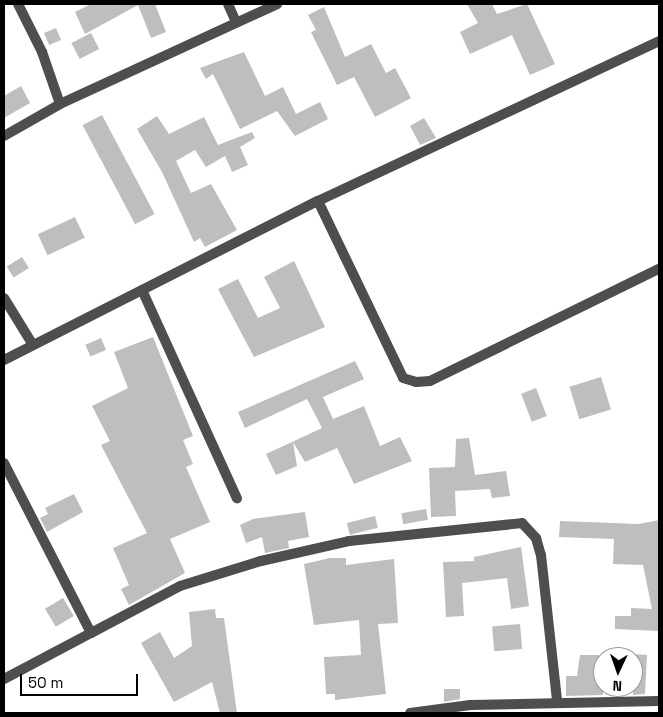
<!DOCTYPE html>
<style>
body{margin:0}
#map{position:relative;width:663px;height:717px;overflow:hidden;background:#fff;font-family:"Space Grotesk",sans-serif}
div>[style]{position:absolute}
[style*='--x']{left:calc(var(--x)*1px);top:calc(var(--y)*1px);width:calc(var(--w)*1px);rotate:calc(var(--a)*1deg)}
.building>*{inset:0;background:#bebebe;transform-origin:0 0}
.minor>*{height:10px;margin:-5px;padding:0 5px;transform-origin:5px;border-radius:5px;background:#4e4e4e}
span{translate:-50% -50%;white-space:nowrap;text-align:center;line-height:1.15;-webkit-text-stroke:4px #fff;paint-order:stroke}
.frame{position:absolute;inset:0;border:5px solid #000;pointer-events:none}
.north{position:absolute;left:593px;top:647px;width:50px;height:50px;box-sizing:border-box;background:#fff;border:1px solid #999;border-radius:50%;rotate:183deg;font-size:14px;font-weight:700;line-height:20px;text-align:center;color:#000}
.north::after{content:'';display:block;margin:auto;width:18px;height:22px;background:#000;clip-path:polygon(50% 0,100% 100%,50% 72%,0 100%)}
.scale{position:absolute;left:20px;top:674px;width:118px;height:22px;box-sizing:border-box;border:2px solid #000;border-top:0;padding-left:6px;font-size:15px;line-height:18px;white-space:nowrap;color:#000;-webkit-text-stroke:4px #fff;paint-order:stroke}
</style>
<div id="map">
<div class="building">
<div style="clip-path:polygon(91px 4px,155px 4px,166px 32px,151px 38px,138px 5px,85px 34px,75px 12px)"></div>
<div style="clip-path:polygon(467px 4px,492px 4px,497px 14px,527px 4px,555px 64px,530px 75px,512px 35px,470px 54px,460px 32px,478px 23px)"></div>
<div style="clip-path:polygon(324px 7px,345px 57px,371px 44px,386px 73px,395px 68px,411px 98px,375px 117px,354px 77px,337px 85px,311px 32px,316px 30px,308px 15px)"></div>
<div style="left:56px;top:28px;width:13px;height:13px;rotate:67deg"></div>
<div style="left:91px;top:33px;width:18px;height:22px;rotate:63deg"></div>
<div style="clip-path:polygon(244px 52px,265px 96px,283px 87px,296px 114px,320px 102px,328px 119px,295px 136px,277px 111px,240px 129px,213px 74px,206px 79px,200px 68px)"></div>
<div style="clip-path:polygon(21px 86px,30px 103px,4px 118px,4px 96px)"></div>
<div style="left:102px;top:115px;width:112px;height:22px;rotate:62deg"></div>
<div style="clip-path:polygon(157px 116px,169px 134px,204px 117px,218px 145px,252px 132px,255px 138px,240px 147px,248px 165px,232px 172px,225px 156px,206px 167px,195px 150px,176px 161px,191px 193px,211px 184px,237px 230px,205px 247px,200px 238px,194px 242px,162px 172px,137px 129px)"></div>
<div style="clip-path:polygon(424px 118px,436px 138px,420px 145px,410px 126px)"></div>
<div style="left:75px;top:217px;width:23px;height:41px;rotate:65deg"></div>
<div style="left:22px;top:257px;width:13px;height:18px;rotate:58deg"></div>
<div style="clip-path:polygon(294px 261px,325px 327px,254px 357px,218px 289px,238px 279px,258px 318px,280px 308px,264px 277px)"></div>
<div style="clip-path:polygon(153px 337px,193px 436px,183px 440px,193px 464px,186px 467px,210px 522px,170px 539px,185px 573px,129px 605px,121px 589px,129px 585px,113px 548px,147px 533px,101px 445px,110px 441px,92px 406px,128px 388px,114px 352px)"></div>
<div style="left:101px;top:338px;width:13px;height:17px;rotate:67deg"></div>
<div style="clip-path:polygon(355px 361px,364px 379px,323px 397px,333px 419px,364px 406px,380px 446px,400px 437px,412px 461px,354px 484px,337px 448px,305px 462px,293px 442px,297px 466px,276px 475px,266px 454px,322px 428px,307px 399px,245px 428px,238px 412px)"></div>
<div style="left:601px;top:377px;width:34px;height:33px;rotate:73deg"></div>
<div style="left:536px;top:388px;width:30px;height:16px;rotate:69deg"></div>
<div style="clip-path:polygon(469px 438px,475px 475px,506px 471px,510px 496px,492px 498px,490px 489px,455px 491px,456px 516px,431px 517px,429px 468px,455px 467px,456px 439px)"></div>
<div style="clip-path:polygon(74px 494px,83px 512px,47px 532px,40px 518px,48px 514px,45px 508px)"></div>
<div style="left:426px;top:509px;width:11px;height:25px;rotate:80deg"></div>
<div style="clip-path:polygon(305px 512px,309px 537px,288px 541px,289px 548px,265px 553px,262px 537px,246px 543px,240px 525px,253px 519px)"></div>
<div style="left:375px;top:516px;width:12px;height:29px;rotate:76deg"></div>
<div style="clip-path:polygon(659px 520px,659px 631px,615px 629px,615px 616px,631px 616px,631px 608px,652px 609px,643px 565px,613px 564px,614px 539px,559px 537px,560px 521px,639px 524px)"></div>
<div style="clip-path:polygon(521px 547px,529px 606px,511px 609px,507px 578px,462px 583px,464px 616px,446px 617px,443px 562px,474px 561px,474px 557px)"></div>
<div style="clip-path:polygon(330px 558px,346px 558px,346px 565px,394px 559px,398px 623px,378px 624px,386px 694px,335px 700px,335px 694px,326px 694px,324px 657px,361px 655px,359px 620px,314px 625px,304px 564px)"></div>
<div style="left:63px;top:598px;width:21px;height:21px;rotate:59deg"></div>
<div style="clip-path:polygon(215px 609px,216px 618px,224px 618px,237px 713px,220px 713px,212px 682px,174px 702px,141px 643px,160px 632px,174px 658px,192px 646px,189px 612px)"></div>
<div style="left:520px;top:624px;width:25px;height:28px;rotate:85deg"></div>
<div style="clip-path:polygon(633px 654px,647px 655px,645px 694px,633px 695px)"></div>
<div style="clip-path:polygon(580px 655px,603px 655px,603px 695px,566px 696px,566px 676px,577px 676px)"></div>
<div style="clip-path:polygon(444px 689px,460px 689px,460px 699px,444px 702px)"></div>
</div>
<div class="minor">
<div style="--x:18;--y:4;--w:54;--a:63.4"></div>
<div style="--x:42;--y:52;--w:55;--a:70.9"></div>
<div style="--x:228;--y:4;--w:20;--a:66"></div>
<div style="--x:4;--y:136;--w:64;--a:-29.7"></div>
<div style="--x:60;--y:104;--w:239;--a:-24.7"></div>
<div style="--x:318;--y:201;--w:196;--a:64.3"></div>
<div style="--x:403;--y:378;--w:14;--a:17"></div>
<div style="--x:416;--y:382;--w:14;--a:-4"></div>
<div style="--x:430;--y:381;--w:255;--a:-26.1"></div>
<div style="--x:142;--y:290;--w:229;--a:65.5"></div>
<div style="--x:4;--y:298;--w:55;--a:58.3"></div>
<div style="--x:4;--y:360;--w:352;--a:-26.9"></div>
<div style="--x:318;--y:201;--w:377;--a:-25.1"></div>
<div style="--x:4;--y:463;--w:191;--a:62.9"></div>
<div style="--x:91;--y:633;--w:101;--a:-27.8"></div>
<div style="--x:180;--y:586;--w:85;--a:-17.2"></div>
<div style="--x:261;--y:561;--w:90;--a:-12.8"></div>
<div style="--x:349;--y:541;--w:174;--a:-5.9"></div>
<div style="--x:522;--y:523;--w:21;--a:47"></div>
<div style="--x:536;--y:538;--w:18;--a:74"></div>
<div style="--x:541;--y:555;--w:147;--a:83.7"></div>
<div style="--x:4;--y:679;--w:98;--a:-27.9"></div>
<div style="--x:410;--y:713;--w:61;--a:-7.6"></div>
<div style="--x:470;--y:705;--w:189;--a:-1.2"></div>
</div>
<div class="frame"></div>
<div class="north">N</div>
<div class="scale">50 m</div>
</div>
